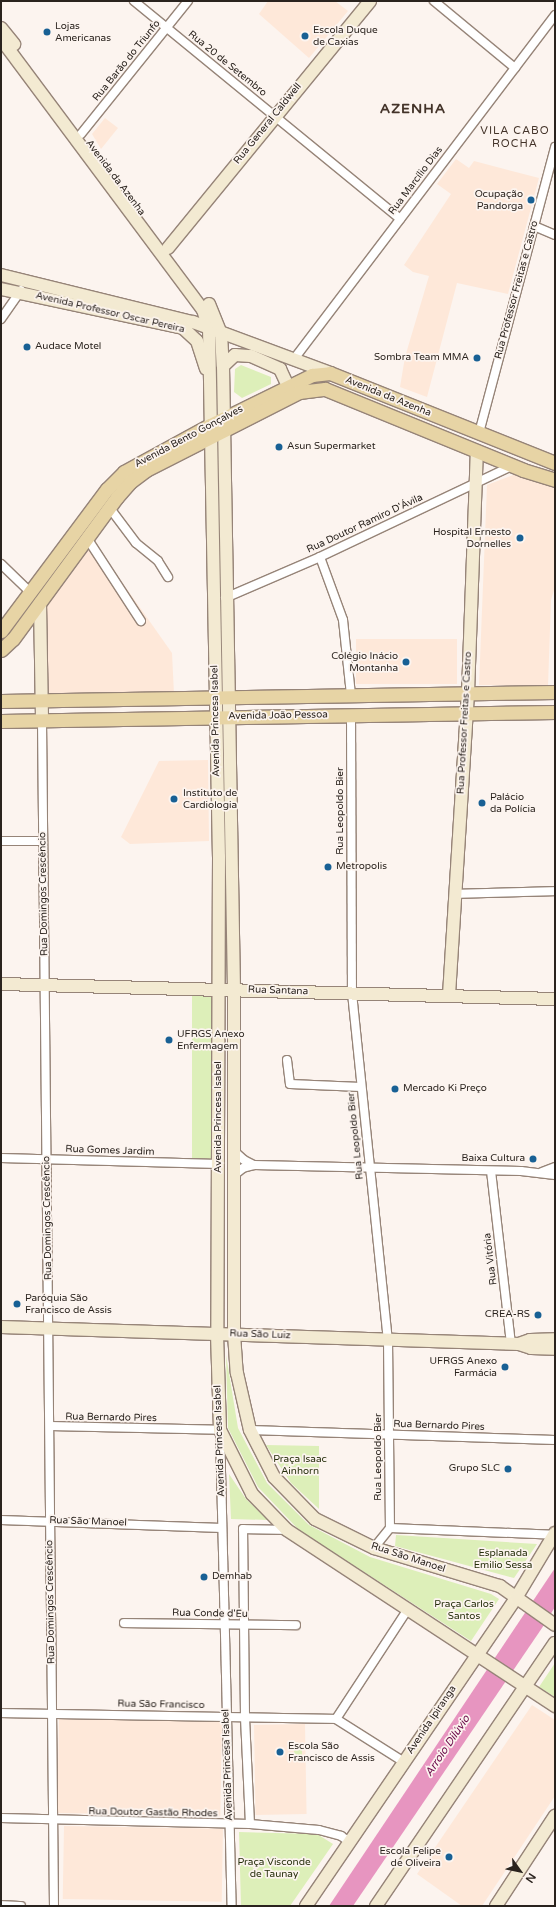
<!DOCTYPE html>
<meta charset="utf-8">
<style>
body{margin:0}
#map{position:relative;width:556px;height:1907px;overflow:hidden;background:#fcf4ef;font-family:"Varela Round",sans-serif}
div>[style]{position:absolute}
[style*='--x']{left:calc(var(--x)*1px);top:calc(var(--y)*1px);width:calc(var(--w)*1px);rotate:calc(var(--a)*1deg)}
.built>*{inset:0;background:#fee8d9;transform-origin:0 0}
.green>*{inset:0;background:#ddefb9;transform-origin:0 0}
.water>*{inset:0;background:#e795c0}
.roads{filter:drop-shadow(1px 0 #968478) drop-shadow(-1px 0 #968478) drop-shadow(0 1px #968478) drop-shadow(0 -1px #968478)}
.street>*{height:8px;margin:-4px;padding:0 4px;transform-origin:4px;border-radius:4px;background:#fff}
.secondary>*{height:12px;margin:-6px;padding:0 6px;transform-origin:6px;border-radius:6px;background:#f3ead2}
.primary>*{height:13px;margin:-6.5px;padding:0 6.5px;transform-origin:6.5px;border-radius:6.5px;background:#e7d4a5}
.dots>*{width:11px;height:11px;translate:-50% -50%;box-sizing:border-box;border:2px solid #fcf4ef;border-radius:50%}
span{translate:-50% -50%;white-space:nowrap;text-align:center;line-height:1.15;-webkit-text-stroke:3.5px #fcf4ef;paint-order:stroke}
.poi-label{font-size:10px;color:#2a231e}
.left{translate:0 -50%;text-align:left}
.right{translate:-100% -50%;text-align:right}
.street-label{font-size:10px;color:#2a231e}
.park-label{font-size:10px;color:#262f0c}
.neighbourhood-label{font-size:11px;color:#433329;letter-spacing:1px}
.water-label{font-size:11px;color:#690748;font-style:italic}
.district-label{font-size:14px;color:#433329;font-weight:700;letter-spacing:1px}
.frame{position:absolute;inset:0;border:2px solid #2a231e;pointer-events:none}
.north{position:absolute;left:500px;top:1851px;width:40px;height:40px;-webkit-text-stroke:3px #fcf4ef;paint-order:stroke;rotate:123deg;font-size:11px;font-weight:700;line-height:16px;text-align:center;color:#2a231e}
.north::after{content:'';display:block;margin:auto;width:14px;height:18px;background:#2a231e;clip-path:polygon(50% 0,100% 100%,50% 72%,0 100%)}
</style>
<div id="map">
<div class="built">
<div style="clip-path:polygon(268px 1px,335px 1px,348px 11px,309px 58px,259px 14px)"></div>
<div style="clip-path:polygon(105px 118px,118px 128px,101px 149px,92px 134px)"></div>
<div style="clip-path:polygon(456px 159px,469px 168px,474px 161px,539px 178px,508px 294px,457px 283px,427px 397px,400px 387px,405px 357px,429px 276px,413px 272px,404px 265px,451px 194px,437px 184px)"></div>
<div style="clip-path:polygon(516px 474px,523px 474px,555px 489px,555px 587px,551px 600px,548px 686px,479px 685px,487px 485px)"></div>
<div style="clip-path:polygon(93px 541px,172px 653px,174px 694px,46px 696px,46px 606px)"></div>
<div style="left:457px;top:639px;width:45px;height:101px;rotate:90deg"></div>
<div style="clip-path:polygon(208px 760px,209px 841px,130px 844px,121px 837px,159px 761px)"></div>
<div style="clip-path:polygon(532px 1705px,555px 1720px,555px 1796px,482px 1906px,462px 1906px,417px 1874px)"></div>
<div style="left:59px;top:1718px;width:163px;height:95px;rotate:1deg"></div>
<div style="left:305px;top:1724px;width:90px;height:51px;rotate:89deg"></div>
<div style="left:64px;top:1826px;width:159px;height:73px;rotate:1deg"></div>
</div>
<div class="green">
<div style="clip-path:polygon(241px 365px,271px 377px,271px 384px,242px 398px,234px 392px,235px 369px)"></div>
<div style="left:192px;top:995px;width:22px;height:164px"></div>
<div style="clip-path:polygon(226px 1355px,238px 1428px,267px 1483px,309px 1525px,370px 1557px,491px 1594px,499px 1599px,471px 1641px,299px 1530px,258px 1487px,228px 1428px)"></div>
<div style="clip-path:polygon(266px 1445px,319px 1446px,319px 1509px,291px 1483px)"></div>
<div style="clip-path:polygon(229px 1474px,246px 1499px,268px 1520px,231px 1519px)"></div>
<div style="clip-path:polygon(396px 1535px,537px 1544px,514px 1578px,395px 1546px)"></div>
<div style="clip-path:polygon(555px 1663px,555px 1697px,539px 1687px)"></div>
<div style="left:294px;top:1743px;width:8px;height:19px"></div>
<div style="clip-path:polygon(239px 1832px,317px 1834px,333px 1844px,290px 1906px,241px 1906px)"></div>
</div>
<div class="water">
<div style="clip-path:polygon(555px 1568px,555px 1607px,542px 1628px,353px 1906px,329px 1906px)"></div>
</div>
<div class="roads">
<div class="street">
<div style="--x:134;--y:1;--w:344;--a:39.3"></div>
<div style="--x:434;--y:1;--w:105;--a:39.6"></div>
<div style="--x:81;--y:134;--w:171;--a:-51.2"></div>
<div style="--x:534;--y:226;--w:23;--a:23"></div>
<div style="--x:1;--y:319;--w:35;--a:-55"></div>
<div style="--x:294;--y:359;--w:432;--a:-52.8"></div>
<div style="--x:479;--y:433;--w:296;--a:-75.1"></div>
<div style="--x:109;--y:507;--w:45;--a:53.1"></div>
<div style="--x:136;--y:543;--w:28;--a:39"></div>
<div style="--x:158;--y:561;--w:19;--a:58"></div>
<div style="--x:87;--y:538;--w:99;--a:57"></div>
<div style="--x:320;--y:557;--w:67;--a:69.9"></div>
<div style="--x:343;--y:620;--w:75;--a:83.9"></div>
<div style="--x:1;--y:564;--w:42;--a:44"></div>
<div style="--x:225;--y:598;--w:103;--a:-23.3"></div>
<div style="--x:320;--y:557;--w:212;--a:-25.4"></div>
<div style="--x:351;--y:715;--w:278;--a:89.8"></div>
<div style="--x:352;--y:993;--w:349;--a:84.1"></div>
<div style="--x:388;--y:1340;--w:188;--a:89.4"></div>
<div style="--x:390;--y:1528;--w:26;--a:129"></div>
<div style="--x:42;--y:721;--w:1185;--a:89.42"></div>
<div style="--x:1;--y:841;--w:42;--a:0"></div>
<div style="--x:455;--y:894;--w:100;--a:-1.7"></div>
<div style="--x:287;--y:1060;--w:24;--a:83"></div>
<div style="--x:290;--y:1084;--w:71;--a:2.4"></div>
<div style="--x:234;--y:1151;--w:13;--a:42"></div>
<div style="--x:244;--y:1160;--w:11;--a:27"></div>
<div style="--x:1;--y:1158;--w:218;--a:1.6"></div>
<div style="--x:491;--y:1171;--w:174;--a:83.4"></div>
<div style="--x:542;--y:1172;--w:14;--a:-21"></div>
<div style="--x:234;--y:1175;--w:11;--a:-38"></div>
<div style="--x:243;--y:1168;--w:11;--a:-15"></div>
<div style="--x:254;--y:1165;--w:267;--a:1.3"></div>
<div style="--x:521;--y:1171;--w:34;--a:7"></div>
<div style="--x:50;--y:1426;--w:170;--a:1.3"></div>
<div style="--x:220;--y:1430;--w:476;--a:88.6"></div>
<div style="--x:250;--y:1430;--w:305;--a:1.9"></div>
<div style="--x:1;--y:1520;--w:221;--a:2.1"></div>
<div style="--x:390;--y:1528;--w:164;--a:2.4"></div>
<div style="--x:124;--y:1623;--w:172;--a:0.7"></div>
<div style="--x:1;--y:1713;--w:335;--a:1"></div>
<div style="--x:336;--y:1719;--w:80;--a:32.3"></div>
<div style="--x:336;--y:1719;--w:131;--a:-56.8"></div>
<div style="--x:1;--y:1818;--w:249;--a:1.4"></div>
<div style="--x:250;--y:1824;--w:69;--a:5"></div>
<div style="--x:319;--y:1830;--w:23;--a:15"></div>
<div style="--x:341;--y:1836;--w:11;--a:34"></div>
<div style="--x:250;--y:1824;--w:108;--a:-92.7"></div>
<div style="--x:245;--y:1716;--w:187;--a:-90.6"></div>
<div style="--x:243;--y:1529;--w:44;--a:1.3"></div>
<div style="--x:1;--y:1905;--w:20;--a:3"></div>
</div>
<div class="secondary">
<div style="--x:1;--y:28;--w:21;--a:51"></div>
<div style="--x:1;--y:39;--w:338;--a:53.3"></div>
<div style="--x:203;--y:310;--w:19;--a:72"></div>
<div style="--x:209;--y:328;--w:529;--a:88.92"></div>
<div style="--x:219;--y:857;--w:477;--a:90.2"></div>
<div style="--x:217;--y:1334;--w:96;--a:88.2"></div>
<div style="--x:220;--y:1430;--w:72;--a:63.4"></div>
<div style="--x:252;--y:1494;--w:50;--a:45.8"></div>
<div style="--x:287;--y:1530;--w:321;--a:33.3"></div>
<div style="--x:168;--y:248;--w:319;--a:-50.7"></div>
<div style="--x:1;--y:275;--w:198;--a:13.8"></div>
<div style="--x:193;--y:322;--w:146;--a:20.4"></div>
<div style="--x:1;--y:289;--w:186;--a:12.1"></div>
<div style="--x:183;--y:328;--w:19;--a:43"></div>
<div style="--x:197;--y:341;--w:29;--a:72"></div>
<div style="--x:209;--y:304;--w:31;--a:68"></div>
<div style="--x:221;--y:333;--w:33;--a:87"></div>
<div style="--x:223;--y:366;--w:624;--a:88.99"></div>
<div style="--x:234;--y:990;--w:344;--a:90"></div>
<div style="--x:234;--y:1334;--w:39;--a:86"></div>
<div style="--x:237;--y:1373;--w:58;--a:77.2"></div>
<div style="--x:250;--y:1430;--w:53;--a:62.9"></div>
<div style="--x:274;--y:1477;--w:59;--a:45.7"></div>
<div style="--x:315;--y:1519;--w:66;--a:26.2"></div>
<div style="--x:374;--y:1548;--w:132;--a:16.8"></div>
<div style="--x:500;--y:1586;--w:67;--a:35.3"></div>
<div style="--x:223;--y:366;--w:16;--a:-43"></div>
<div style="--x:235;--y:355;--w:16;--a:4"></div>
<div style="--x:251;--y:356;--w:32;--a:24"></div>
<div style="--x:280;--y:369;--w:19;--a:65"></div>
<div style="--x:40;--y:603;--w:118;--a:89"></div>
<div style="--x:1;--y:984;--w:554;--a:1.55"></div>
<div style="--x:449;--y:995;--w:303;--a:-86.4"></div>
<div style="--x:468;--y:693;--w:241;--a:-87.9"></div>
<div style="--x:1;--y:1327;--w:518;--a:1.88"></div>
<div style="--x:519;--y:1344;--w:13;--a:18"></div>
<div style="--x:531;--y:1348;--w:24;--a:2"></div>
<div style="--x:519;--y:1344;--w:12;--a:-20"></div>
<div style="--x:530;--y:1340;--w:25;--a:-2"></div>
<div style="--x:306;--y:1906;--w:373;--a:-55.7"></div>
<div style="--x:516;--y:1598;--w:76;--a:-59"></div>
<div style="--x:376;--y:1906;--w:318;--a:-55.8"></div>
<div style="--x:496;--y:1906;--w:108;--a:-56.8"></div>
</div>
<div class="primary">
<div style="--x:1;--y:631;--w:177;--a:-53.3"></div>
<div style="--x:107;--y:489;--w:24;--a:-45"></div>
<div style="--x:124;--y:472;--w:98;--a:-28.7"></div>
<div style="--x:210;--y:425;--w:114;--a:-26.1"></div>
<div style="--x:312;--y:375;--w:18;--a:-6"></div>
<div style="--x:330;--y:373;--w:242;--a:21.8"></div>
<div style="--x:1;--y:650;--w:16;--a:-43"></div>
<div style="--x:13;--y:639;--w:176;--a:-53.8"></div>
<div style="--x:117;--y:497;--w:20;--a:-49"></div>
<div style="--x:130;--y:482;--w:20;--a:-37"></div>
<div style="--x:146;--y:470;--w:172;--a:-27"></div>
<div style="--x:299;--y:392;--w:26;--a:-7"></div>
<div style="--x:325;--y:389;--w:214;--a:22.2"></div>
<div style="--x:523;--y:470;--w:34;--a:17"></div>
<div style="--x:1;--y:701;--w:554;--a:-0.93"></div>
<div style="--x:1;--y:721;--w:554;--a:-0.93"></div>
</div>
</div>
<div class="dots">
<div style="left:47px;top:32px;background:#186094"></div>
<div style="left:305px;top:36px;background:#186094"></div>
<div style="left:531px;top:200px;background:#186094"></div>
<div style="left:27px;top:347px;background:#186094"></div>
<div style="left:477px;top:358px;background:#186094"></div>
<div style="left:279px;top:447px;background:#186094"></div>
<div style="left:520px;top:538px;background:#186094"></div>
<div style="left:406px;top:662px;background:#186094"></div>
<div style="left:174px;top:799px;background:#186094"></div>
<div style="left:482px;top:803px;background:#186094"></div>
<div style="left:328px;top:867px;background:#186094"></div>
<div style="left:169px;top:1040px;background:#186094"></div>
<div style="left:395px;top:1089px;background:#186094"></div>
<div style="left:533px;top:1159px;background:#186094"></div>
<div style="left:17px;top:1304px;background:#186094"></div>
<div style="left:538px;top:1315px;background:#186094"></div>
<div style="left:505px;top:1367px;background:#186094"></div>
<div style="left:508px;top:1469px;background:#186094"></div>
<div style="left:204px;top:1577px;background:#186094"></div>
<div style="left:280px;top:1752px;background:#186094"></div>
<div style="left:449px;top:1857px;background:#186094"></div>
</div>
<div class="poi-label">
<span class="left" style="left:55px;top:32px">Lojas<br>Americanas</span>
<span class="left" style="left:313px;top:36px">Escola Duque<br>de Caxias</span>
<span class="right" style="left:523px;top:200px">Ocupação<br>Pandorga</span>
<span class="left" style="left:35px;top:347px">Audace Motel</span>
<span class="right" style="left:469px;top:358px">Sombra Team MMA</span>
<span class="left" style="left:287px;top:447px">Asun Supermarket</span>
<span class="right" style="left:511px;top:538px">Hospital Ernesto<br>Dornelles</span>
<span class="right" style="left:398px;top:662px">Colégio Inácio<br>Montanha</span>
<span class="left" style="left:183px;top:799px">Instituto de<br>Cardiologia</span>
<span class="left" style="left:490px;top:803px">Palácio<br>da Polícia</span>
<span class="left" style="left:336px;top:867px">Metropolis</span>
<span class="left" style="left:177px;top:1040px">UFRGS Anexo<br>Enfermagem</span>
<span class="left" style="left:403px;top:1089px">Mercado Ki Preço</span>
<span class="right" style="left:525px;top:1159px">Baixa Cultura</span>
<span class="left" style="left:25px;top:1304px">Paróquia São<br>Francisco de Assis</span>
<span class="right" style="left:530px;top:1315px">CREA-RS</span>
<span class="right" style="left:497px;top:1367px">UFRGS Anexo<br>Farmácia</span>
<span class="right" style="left:500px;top:1469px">Grupo SLC</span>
<span class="left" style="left:212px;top:1577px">Demhab</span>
<span class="left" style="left:288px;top:1752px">Escola São<br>Francisco de Assis</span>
<span class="right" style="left:441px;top:1857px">Escola Felipe<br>de Oliveira</span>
</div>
<div class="street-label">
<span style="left:127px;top:61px;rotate:-51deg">Rua Barão do Triunfo</span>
<span style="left:227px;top:64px;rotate:39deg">Rua 20 de Setembro</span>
<span style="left:268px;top:124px;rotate:-51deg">Rua General Caldwell</span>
<span style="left:115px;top:178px;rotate:53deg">Avenida da Azenha</span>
<span style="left:416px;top:181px;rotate:-53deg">Rua Marcílio Dias</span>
<span style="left:517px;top:290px;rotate:-75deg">Rua Professor Freitas e Castro</span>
<span style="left:110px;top:313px;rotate:13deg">Avenida Professor Oscar Pereira</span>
<span style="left:388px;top:397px;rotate:22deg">Avenida da Azenha</span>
<span style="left:189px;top:437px;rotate:-28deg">Avenida Bento Gonçalves</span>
<span style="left:365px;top:524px;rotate:-25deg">Rua Doutor Ramiro D'Ávila</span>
<span style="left:278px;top:716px;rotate:-1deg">Avenida João Pessoa</span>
<span style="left:216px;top:721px;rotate:-91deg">Avenida Princesa Isabel</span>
<span style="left:465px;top:723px;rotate:-87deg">Rua Professor Freitas e Castro</span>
<span style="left:341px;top:811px;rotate:-90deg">Rua Leopoldo Bier</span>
<span style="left:44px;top:894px;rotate:-91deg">Rua Domingos Crescêncio</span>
<span style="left:278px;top:991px;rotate:2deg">Rua Santana</span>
<span style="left:219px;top:1117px;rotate:-90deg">Avenida Princesa Isabel</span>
<span style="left:356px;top:1136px;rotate:-96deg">Rua Leopoldo Bier</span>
<span style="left:110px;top:1151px;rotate:2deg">Rua Gomes Jardim</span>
<span style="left:48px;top:1218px;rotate:-91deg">Rua Domingos Crescêncio</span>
<span style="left:491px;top:1259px;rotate:-97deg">Rua Vitória</span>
<span style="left:260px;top:1335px;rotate:2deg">Rua São Luiz</span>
<span style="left:111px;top:1418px;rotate:1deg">Rua Bernardo Pires</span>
<span style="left:439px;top:1426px;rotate:2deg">Rua Bernardo Pires</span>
<span style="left:220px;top:1441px;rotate:-92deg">Avenida Princesa Isabel</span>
<span style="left:379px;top:1457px;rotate:-90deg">Rua Leopoldo Bier</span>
<span style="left:88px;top:1522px;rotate:2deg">Rua São Manoel</span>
<span style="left:408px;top:1558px;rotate:18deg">Rua São Manoel</span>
<span style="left:51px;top:1602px;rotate:-91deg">Rua Domingos Crescêncio</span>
<span style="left:210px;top:1614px;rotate:1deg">Rua Conde d'Eu</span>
<span style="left:161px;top:1705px;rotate:1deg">Rua São Francisco</span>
<span style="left:432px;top:1720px;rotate:-56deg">Avenida Ipiranga</span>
<span style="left:228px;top:1765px;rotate:-92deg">Avenida Princesa Isabel</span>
<span style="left:153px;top:1813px;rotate:1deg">Rua Doutor Gastão Rhodes</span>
</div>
<div class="park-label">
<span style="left:300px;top:1465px">Praça Isaac<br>Ainhorn</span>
<span style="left:503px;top:1559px">Esplanada<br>Emilio Sessa</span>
<span style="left:464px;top:1610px">Praça Carlos<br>Santos</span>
<span style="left:274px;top:1868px">Praça Visconde<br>de Taunay</span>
</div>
<div class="neighbourhood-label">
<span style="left:515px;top:138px">VILA CABO<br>ROCHA</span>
</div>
<div class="water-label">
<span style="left:448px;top:1746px;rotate:-56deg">Arroio Dilúvio</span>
</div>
<div class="district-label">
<span style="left:413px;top:109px">AZENHA</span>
</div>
<div class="frame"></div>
<div class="north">N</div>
</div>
